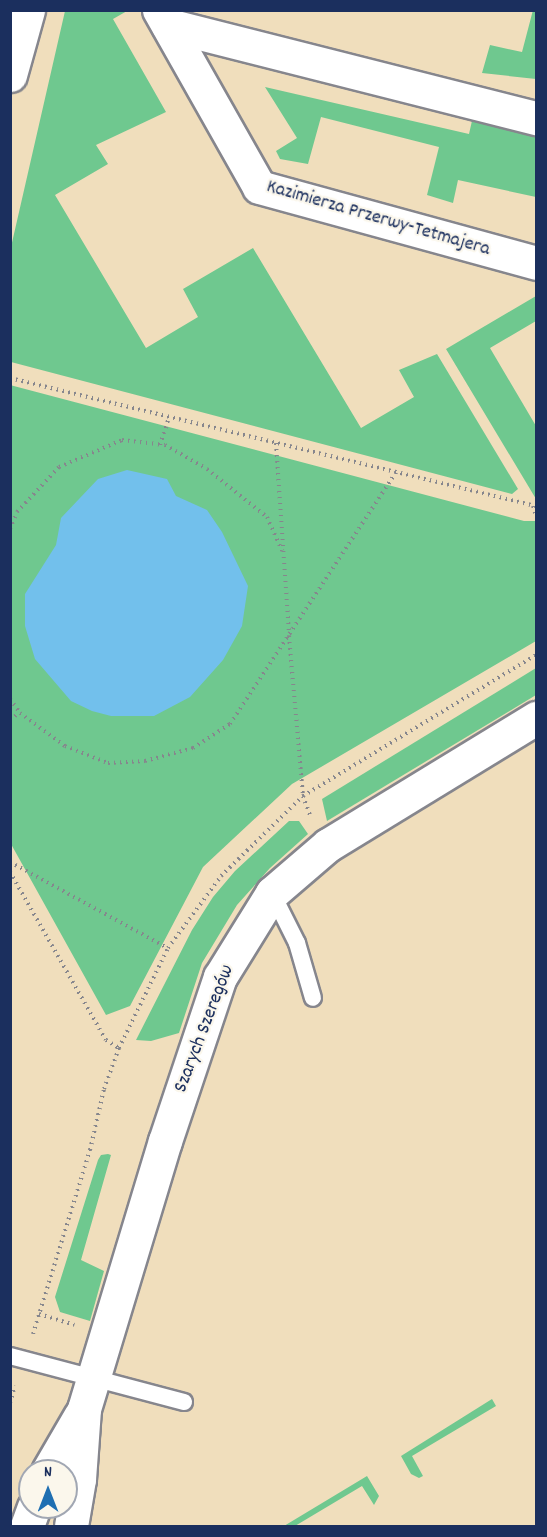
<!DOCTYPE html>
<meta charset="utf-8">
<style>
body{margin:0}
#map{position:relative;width:547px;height:1537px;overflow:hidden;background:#f0debc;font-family:Dekko,sans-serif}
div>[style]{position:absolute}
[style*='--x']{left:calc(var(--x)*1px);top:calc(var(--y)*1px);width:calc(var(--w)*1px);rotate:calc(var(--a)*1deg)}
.green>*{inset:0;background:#6fc88f}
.water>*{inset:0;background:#72c0ec}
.path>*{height:4px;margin-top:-2px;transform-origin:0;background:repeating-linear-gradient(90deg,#86868d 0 1.5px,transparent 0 6px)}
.roads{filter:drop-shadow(2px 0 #86868d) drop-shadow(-2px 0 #86868d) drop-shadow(0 2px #86868d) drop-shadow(0 -2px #86868d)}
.service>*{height:16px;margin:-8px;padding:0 8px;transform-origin:8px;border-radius:8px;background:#fff}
.minor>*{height:33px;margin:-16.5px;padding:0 16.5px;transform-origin:16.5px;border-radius:16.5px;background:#fff}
span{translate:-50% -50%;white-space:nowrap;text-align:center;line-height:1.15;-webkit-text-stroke:4.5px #fbf7ec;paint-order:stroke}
.street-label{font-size:20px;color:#1b2f5e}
.frame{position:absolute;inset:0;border:12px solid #1b2f5e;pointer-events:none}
.north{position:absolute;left:18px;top:1459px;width:60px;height:60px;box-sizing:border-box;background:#fbf7ec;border:2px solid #a1a7b3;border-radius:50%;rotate:0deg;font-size:16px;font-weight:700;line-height:24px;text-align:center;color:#1b2f5e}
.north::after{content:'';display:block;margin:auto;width:21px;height:27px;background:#1f6fb2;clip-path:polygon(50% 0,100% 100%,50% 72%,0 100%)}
</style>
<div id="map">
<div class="green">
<div style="clip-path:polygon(533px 10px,536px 11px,536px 79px,482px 73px,490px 45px,522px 52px)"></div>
<div style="clip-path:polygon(65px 11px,127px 11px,113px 19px,166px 112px,96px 145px,108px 164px,55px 195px,146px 348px,198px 317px,183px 289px,253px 248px,361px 428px,414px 397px,399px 370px,437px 354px,518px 489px,512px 494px,11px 362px,11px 247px)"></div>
<div style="clip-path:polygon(265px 87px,469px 134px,474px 112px,536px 128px,536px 197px,458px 180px,453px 203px,427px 195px,439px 147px,321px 117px,308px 164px,280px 159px,276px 151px,297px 138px)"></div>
<div style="clip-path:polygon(536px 296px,536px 321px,490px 348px,536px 426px,536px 499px,446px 349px)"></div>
<div style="clip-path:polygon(10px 385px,524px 521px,536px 521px,536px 641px,292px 784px,203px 867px,130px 1006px,106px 1015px,11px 844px)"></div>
<div style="clip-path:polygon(536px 668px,536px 695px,327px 821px,322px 799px)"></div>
<div style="clip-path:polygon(289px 821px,299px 821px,308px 834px,270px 868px,237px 905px,202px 963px,179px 1033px,151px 1041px,136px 1040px,192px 930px,213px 897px,235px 871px)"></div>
<div style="clip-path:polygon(108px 1154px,111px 1155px,81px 1260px,104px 1271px,90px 1321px,60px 1312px,55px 1297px,98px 1160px,101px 1155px)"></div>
<div style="clip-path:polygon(492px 1399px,496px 1406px,412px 1456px,423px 1476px,419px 1478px,411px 1474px,401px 1456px)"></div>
<div style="clip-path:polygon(367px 1476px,379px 1496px,374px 1505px,362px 1486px,295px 1526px,284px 1526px)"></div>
</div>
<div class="water">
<div style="clip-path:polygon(127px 470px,167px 479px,176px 496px,207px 510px,222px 532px,248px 586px,242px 626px,223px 660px,190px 697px,154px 716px,111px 716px,92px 711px,71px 701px,35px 659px,25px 626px,25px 594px,56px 545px,61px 518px,98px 479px)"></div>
</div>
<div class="path">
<div style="--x:10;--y:378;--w:541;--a:13.68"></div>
<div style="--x:276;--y:443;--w:193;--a:86.1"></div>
<div style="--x:289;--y:636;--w:161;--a:85"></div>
<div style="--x:303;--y:796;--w:20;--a:70"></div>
<div style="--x:160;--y:445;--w:29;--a:-72"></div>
<div style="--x:533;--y:506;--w:9;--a:72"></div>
<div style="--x:10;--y:529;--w:18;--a:-68"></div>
<div style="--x:17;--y:512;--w:62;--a:-47"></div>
<div style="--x:59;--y:467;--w:69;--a:-23.2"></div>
<div style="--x:122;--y:440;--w:43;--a:6.6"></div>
<div style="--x:165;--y:445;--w:48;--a:29.7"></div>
<div style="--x:207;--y:469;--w:77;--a:38.7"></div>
<div style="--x:267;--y:517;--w:37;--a:66"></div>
<div style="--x:10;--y:699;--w:17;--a:54"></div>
<div style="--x:20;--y:713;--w:56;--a:36.3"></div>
<div style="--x:65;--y:746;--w:46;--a:21.6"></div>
<div style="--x:108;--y:763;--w:37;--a:-3"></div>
<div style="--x:145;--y:761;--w:50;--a:-15.2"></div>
<div style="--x:193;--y:748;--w:44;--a:-33"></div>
<div style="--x:230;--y:724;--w:302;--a:-56.6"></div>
<div style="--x:10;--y:720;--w:11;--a:-38"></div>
<div style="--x:10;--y:862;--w:180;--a:28.6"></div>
<div style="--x:10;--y:872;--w:193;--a:60.3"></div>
<div style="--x:106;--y:1040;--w:15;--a:32"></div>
<div style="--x:39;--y:1314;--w:37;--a:17"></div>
<div style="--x:33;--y:1334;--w:193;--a:-72.8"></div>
<div style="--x:90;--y:1150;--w:63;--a:-77.1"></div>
<div style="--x:104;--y:1089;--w:44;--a:-69.9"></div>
<div style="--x:119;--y:1048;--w:111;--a:-63.9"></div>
<div style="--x:168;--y:948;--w:89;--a:-53.6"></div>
<div style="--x:221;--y:876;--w:115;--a:-44.3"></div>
<div style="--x:303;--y:796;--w:272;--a:-31.2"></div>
<div style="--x:10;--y:1403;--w:18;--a:-74"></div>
</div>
<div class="roads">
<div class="service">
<div style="--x:272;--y:893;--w:56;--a:63.4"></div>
<div style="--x:297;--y:943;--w:57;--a:73.8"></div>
<div style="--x:10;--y:1356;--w:180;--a:14.8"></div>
</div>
<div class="minor">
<div style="--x:159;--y:10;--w:203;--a:60.5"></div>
<div style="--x:259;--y:187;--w:287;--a:15.3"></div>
<div style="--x:168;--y:25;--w:380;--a:14.2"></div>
<div style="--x:10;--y:75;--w:67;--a:-74.5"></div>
<div style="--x:48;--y:1471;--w:64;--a:-59.8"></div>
<div style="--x:27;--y:1526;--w:20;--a:-70"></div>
<div style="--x:71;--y:1526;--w:48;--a:-80.3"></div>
<div style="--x:79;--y:1479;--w:70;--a:-85.9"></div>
<div style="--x:84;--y:1409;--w:280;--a:-73.2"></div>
<div style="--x:165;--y:1141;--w:173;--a:-71.5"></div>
<div style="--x:220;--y:977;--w:99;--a:-58.2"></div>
<div style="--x:272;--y:893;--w:74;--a:-40.6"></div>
<div style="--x:328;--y:845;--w:244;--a:-31.4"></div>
</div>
</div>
<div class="street-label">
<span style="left:378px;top:219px;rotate:16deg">Kazimierza Przerwy-Tetmajera</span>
<span style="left:205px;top:1029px;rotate:-69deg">Szarych Szeregów</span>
</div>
<div class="frame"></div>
<div class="north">N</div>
</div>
